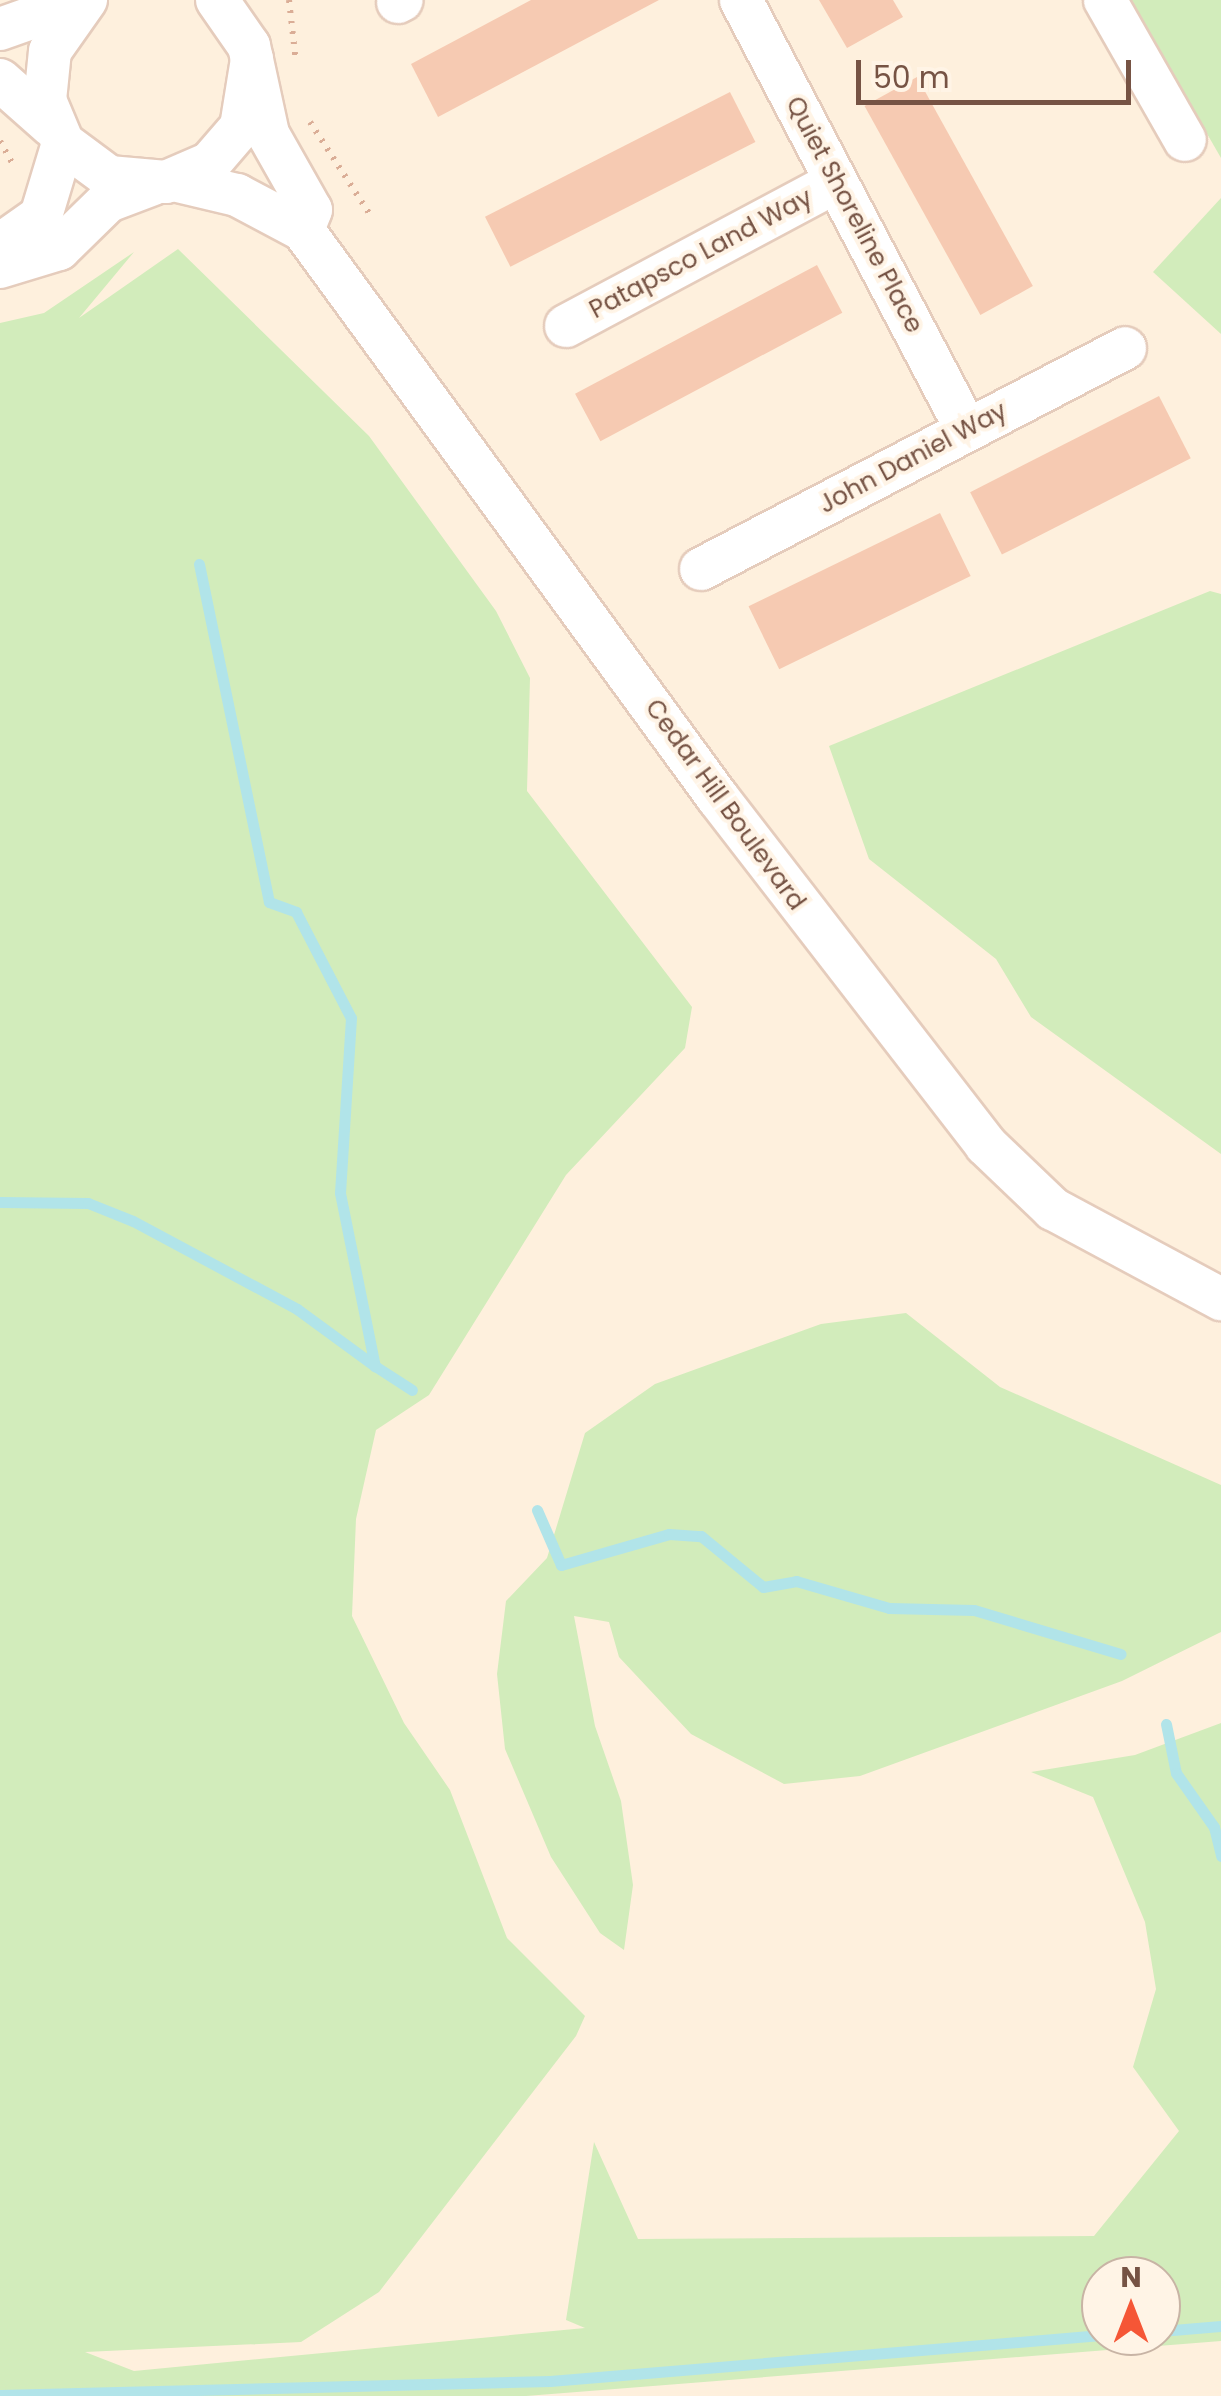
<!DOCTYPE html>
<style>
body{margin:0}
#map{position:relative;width:1221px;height:2396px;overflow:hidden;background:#fef0dd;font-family:Poppins,sans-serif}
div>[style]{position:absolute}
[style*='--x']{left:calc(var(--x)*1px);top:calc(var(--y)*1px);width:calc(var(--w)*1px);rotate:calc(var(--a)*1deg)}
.green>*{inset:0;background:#d2ecbb}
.stream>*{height:11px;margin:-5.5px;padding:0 5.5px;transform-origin:5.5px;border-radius:5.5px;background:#b1e4e9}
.building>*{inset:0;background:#f6cab2;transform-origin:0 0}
.path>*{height:6px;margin-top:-3px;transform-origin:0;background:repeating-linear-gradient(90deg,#daad96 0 2.5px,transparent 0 10.5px)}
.roads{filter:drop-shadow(2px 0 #e5ccbc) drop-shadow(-2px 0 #e5ccbc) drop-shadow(0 2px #e5ccbc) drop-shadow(0 -2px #e5ccbc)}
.street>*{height:42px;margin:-21px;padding:0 21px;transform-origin:21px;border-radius:21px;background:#fff}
span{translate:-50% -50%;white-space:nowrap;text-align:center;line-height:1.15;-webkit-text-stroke:8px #fff4e6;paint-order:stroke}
.street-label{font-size:25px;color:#765344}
.north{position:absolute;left:1081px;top:2256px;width:100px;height:100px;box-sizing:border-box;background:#fff4e6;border:2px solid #c8b4a5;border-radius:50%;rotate:0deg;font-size:28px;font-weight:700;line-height:40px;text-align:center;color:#765344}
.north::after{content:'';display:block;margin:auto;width:35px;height:45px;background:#f55636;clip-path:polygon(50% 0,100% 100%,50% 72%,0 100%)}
.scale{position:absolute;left:856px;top:60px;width:275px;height:45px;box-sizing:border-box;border:5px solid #765344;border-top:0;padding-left:12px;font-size:30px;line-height:35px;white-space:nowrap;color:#765344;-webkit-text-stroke:8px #fff4e6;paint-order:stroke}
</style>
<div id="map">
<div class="green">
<div style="clip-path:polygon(1130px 0,1221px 0,1221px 158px)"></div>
<div style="clip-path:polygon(1221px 198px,1221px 334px,1153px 272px)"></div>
<div style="clip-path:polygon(evenodd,178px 249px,369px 436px,496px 611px,530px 678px,527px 791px,692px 1007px,685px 1048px,566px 1175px,429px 1395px,376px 1430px,356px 1519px,352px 1616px,404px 1723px,450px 1790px,507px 1938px,585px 2016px,576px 2036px,379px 2292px,301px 2342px,85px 2352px,134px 2371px,585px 2328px,566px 2320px,594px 2142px,638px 2239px,1094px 2236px,1179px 2131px,1133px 2067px,1156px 1989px,1145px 1922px,1093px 1797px,1031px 1772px,1135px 1755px,1221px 1723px,1221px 2341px,526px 2396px,0 2396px,0 323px,44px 313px,134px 252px,79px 318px,178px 249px,1101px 2276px,1161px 2276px,1161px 2336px,1101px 2336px,1101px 2276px)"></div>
<div style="clip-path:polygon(1210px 591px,1221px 594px,1221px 1154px,1031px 1017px,996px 959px,869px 859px,829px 746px)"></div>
<div style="clip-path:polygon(906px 1313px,1000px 1387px,1221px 1485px,1221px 1632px,1122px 1681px,860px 1776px,784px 1784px,691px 1734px,619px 1657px,609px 1622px,574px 1616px,595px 1726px,621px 1801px,633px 1885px,624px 1950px,600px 1933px,551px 1857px,505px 1749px,497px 1674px,506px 1601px,547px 1558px,585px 1433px,655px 1384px,821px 1324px)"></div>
</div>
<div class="stream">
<div style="--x:199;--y:564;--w:345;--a:78.3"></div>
<div style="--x:269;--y:902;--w:29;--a:20"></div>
<div style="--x:296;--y:912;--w:119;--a:62.6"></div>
<div style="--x:351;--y:1018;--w:175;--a:93.6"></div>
<div style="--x:340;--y:1193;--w:177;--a:78.6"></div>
<div style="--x:375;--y:1366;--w:44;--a:33"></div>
<div style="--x:0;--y:1202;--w:88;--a:0.7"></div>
<div style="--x:88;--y:1203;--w:48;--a:21.8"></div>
<div style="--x:133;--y:1221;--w:186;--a:28.2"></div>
<div style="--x:297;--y:1309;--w:97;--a:36.2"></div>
<div style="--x:537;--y:1510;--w:60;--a:66.4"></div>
<div style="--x:561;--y:1565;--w:112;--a:-16"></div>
<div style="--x:669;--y:1534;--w:32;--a:4"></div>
<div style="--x:701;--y:1536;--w:80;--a:39.4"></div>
<div style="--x:763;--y:1587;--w:34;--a:-10"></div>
<div style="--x:796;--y:1581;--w:97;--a:16.2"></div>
<div style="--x:889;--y:1608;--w:85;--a:1.3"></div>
<div style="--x:974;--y:1610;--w:153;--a:16.7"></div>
<div style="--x:1166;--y:1724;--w:50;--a:78.5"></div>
<div style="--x:1176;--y:1773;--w:66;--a:54.9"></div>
<div style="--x:1214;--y:1827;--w:30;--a:76"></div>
<div style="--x:1161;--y:2331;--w:60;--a:-4.8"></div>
<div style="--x:0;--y:2395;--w:550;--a:-1.46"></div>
<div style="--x:550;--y:2381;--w:553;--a:-4.77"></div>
</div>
<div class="building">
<div style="clip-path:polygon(531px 0,659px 0,438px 117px,411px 64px)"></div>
<div style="clip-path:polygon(819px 0,893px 0,903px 17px,847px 48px)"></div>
<div style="left:917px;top:77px;width:239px;height:60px;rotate:61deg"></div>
<div style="left:730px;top:92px;width:56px;height:275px;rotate:63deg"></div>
<div style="left:817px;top:265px;width:54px;height:274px;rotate:62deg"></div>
<div style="left:1159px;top:396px;width:70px;height:212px;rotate:63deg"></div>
<div style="left:940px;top:513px;width:70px;height:213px;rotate:64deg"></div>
</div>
<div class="path">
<div style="--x:289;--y:0;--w:62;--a:83.6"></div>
<div style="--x:310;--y:122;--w:114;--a:57.1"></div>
<div style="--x:0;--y:141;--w:29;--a:61"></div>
</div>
<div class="roads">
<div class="street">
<div style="--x:86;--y:0;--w:62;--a:125.2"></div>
<div style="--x:50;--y:51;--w:49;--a:95.8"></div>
<div style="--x:45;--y:100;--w:47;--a:67.3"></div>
<div style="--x:63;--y:143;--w:57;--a:36.5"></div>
<div style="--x:109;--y:177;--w:57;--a:5"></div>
<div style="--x:166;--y:182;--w:48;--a:-23.4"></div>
<div style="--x:210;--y:163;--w:48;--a:-49.3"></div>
<div style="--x:241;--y:127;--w:69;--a:-80.8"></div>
<div style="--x:217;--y:0;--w:56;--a:55.2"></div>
<div style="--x:249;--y:46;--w:90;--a:77.8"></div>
<div style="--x:268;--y:134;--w:87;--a:60.5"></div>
<div style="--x:311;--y:210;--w:22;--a:112"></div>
<div style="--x:741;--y:0;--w:486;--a:62.3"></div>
<div style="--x:1105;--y:0;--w:161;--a:60.3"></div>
<div style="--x:398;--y:2;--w:4;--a:-27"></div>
<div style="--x:0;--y:29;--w:87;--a:-19.5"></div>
<div style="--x:0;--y:80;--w:69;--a:41.5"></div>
<div style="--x:174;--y:180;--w:65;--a:13.4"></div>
<div style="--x:237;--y:195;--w:75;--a:27.9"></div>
<div style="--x:303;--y:230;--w:703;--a:53.85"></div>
<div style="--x:718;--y:798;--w:438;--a:52.3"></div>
<div style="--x:986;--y:1145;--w:93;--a:43.7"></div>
<div style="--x:1053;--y:1209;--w:191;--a:28.2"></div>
<div style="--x:0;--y:245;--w:50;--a:-35.3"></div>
<div style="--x:41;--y:216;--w:76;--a:-73.2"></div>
<div style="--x:0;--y:267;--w:62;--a:-17"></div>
<div style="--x:59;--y:249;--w:69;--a:-44.4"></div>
<div style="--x:108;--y:201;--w:48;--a:-20.7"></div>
<div style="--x:566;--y:326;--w:306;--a:-28.1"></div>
<div style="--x:701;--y:569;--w:478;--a:-27.5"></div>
</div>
</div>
<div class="street-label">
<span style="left:854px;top:215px;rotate:62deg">Quiet Shoreline Place</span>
<span style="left:701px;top:254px;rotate:-28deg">Patapsco Land Way</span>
<span style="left:913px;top:458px;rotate:-28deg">John Daniel Way</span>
<span style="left:725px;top:805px;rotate:54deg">Cedar Hill Boulevard</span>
</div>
<div class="north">N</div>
<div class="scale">50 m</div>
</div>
